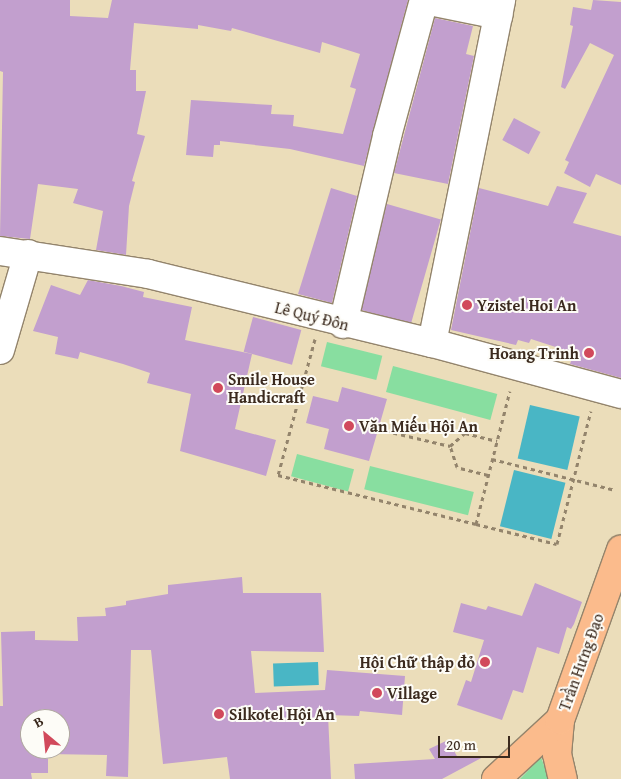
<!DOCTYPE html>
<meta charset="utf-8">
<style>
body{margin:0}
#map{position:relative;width:621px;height:779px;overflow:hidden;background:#ebddba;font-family:"Gentium Book Plus",serif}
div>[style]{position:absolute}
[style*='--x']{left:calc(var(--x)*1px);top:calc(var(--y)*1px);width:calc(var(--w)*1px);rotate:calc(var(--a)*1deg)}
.green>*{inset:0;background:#88dea0;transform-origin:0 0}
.water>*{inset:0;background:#49b6c5;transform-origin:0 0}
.building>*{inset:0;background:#c29fce;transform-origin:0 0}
.path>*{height:3px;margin-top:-1.5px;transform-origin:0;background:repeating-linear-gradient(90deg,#93846c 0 4px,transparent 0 8px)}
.roads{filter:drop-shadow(1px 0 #93846c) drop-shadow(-1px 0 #93846c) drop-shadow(0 1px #93846c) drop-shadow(0 -1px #93846c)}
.minor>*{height:28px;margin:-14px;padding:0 14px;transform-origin:14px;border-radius:14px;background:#fff}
.major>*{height:28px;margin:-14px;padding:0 14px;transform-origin:14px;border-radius:14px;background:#fbbb8c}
.dots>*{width:14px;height:14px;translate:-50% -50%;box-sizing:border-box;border:2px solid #fdfcf7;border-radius:50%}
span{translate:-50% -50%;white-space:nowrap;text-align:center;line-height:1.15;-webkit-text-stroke:4px #fdfcf7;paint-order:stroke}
.poi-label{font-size:16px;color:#3b2a1e;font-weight:700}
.left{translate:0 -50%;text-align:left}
.right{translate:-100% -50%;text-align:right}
.street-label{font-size:16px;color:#3b2a1e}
.north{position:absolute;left:20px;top:709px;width:50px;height:50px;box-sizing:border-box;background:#fdfcf7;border:1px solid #afa8a0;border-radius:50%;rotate:332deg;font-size:14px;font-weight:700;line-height:20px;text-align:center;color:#3b2a1e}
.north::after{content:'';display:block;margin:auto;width:18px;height:22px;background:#d1495b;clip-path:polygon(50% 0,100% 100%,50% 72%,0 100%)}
.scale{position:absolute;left:438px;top:736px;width:72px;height:22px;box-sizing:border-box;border:2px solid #3b2a1e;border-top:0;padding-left:6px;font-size:15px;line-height:18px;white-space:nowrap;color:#3b2a1e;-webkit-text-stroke:4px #fdfcf7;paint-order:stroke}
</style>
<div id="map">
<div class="green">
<div style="left:327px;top:342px;width:57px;height:25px;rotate:14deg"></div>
<div style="left:393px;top:366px;width:108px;height:27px;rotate:15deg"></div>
<div style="left:297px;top:454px;width:59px;height:23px;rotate:15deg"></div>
<div style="left:370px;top:466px;width:107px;height:24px;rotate:14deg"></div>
<div style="clip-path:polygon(541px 757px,549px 779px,520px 779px)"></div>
</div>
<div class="water">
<div style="left:530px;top:405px;width:51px;height:55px;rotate:13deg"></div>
<div style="left:514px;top:470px;width:53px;height:58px;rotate:14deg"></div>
<div style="left:318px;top:662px;width:23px;height:45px;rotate:88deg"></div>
</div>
<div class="building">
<div style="clip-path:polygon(0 0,70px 0,70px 16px,108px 18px,112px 0,408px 0,364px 166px,290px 149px,220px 141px,220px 145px,214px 145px,213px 157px,186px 155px,191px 100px,272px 105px,271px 114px,294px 115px,293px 126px,343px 134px,356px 89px,350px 87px,360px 54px,322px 42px,320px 53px,232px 28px,231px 31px,198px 25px,198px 29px,134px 23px,130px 70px,136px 70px,136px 91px,146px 91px,137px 134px,145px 136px,132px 181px,135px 182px,129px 206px,126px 255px,96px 250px,103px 211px,73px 203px,78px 189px,38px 184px,30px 239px,0 236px,3px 72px,0 71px)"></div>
<div style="clip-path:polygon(593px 0,621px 2px,621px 185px,596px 174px,590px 187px,564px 173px,569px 162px,565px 160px,614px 55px,590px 43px,565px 89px,561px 87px,573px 26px,570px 25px,573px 7px,591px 10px)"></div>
<div style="clip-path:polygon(435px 18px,473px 26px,466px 54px,474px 56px,448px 184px,394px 173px)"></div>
<div style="left:514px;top:118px;width:30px;height:25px;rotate:28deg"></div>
<div style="clip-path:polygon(557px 186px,587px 193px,573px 223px,621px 236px,621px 378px,570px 364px,574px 353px,531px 339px,529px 343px,518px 340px,516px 345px,451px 330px,479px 188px,548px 206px)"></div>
<div style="clip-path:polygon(331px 188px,357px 196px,332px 303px,298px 294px)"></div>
<div style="left:387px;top:204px;width:56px;height:109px;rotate:16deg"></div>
<div style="clip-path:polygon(88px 280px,121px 286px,144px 292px,143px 297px,192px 307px,185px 340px,252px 354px,235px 429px,276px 440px,266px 476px,180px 451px,191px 394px,147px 383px,150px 373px,123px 364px,80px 352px,78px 359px,55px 354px,58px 337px,33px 331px,51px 285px,80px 295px)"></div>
<div style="left:253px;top:317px;width:50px;height:36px;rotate:15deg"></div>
<div style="clip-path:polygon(342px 387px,387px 399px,369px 461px,324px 449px,329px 429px,306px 423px,313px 396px,338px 402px)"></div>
<div style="clip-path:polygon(evenodd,242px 577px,243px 593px,321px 593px,324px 652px,251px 651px,255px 693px,325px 690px,327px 670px,405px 676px,402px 715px,360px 711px,359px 716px,328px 715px,331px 779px,230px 779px,227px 757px,163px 764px,151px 650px,131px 650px,128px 777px,106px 776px,107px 755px,48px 754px,48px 773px,31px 773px,32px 779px,0 779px,0 706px,3px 706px,1px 632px,35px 631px,35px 640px,78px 641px,77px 617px,106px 616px,105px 608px,126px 605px,126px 601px,168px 594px,168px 585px,242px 577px,30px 719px,60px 719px,60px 749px,30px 749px,30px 719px)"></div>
<div style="clip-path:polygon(535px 583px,582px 602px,574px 624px,571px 629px,567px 627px,559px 654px,537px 647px,523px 693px,513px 690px,502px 720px,457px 705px,466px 680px,471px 682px,484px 640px,453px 632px,461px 603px,486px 610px,488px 606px,522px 616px)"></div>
<div style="clip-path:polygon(448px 740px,458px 758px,485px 756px,442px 779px,355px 779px,354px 764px,435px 759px,429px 749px)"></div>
</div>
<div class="path">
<div style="--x:315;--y:339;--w:141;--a:105.2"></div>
<div style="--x:278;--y:475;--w:204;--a:13.9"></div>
<div style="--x:476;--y:524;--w:137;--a:-75.7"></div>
<div style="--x:378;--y:429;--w:74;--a:13.3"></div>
<div style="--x:492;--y:459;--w:127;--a:14.1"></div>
<div style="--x:488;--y:475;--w:32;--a:-166"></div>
<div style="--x:457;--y:467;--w:22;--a:-108"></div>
<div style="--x:450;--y:446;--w:20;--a:-41"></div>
<div style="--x:465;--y:433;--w:33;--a:14"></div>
<div style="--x:476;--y:524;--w:83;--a:13.9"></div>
<div style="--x:557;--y:544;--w:137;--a:-75.7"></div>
</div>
<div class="roads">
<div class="minor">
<div style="--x:425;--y:0;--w:75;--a:11.6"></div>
<div style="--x:0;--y:251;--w:150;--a:8.8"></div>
<div style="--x:148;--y:274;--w:292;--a:13.7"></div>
<div style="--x:432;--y:343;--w:196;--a:15.1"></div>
<div style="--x:343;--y:324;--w:193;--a:-76.8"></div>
<div style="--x:387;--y:136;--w:141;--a:-74.8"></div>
<div style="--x:432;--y:343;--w:350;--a:-78.6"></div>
<div style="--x:0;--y:350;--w:100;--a:-73.7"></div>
</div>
<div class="major">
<div style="--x:560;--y:720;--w:34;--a:95"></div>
<div style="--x:557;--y:754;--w:26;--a:77"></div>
<div style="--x:496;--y:779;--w:87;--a:-42.7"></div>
<div style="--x:560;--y:720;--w:181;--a:-70.3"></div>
</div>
</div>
<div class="dots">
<div style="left:467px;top:305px;background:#d1495b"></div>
<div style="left:589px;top:353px;background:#d1495b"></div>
<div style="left:218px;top:388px;background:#d1495b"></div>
<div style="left:349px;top:426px;background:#d1495b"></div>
<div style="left:485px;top:662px;background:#d1495b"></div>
<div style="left:377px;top:693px;background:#d1495b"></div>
<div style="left:219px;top:714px;background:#d1495b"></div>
</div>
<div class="poi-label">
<span class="left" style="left:477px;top:305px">Yzistel Hoi An</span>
<span class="right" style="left:579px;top:353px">Hoang Trinh</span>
<span class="left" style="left:228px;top:388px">Smile House<br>Handicraft</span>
<span class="left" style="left:359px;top:426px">Văn Miếu Hội An</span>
<span class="right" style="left:475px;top:662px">Hội Chữ thập đỏ</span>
<span class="left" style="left:387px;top:693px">Village</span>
<span class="left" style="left:229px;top:714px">Silkotel Hội An</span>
</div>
<div class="street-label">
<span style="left:312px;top:316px;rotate:14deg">Lê Quý Đôn</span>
<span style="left:581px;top:662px;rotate:-70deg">Trần Hưng Đạo</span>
</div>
<div class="north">B</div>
<div class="scale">20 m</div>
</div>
